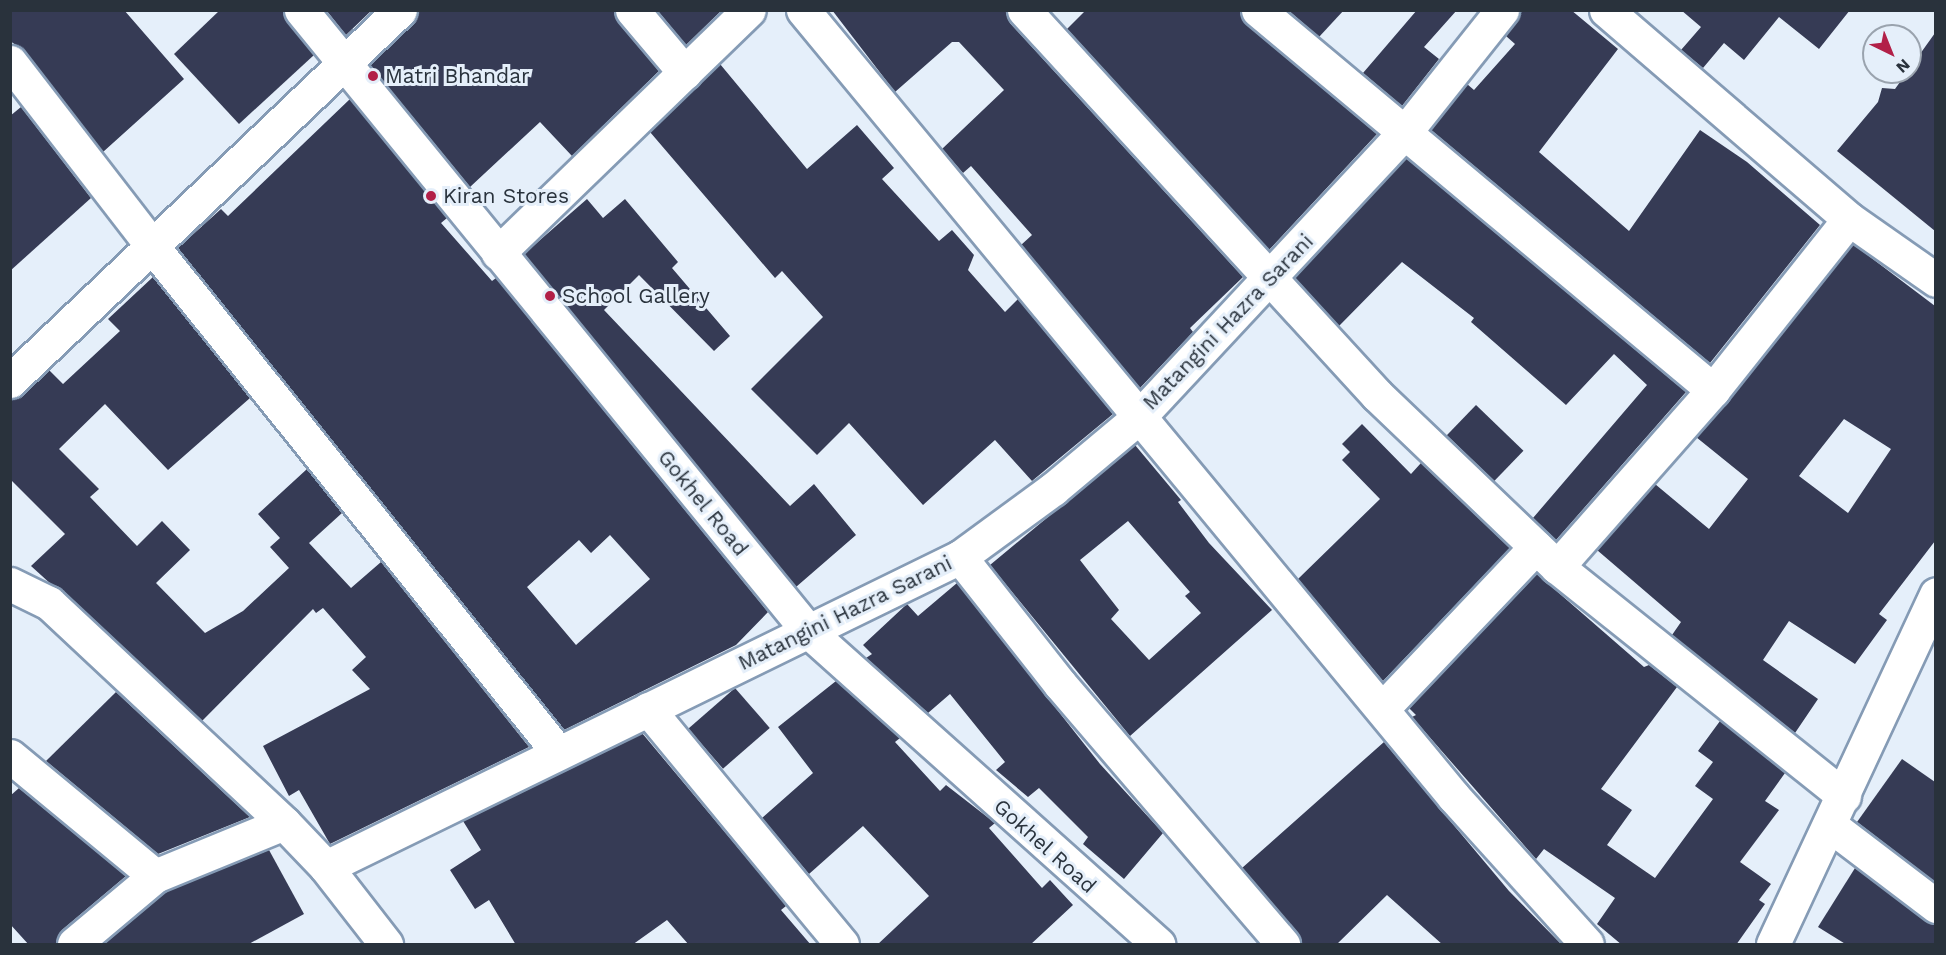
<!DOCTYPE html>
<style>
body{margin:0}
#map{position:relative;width:1946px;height:955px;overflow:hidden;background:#e5effa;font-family:"Work Sans",sans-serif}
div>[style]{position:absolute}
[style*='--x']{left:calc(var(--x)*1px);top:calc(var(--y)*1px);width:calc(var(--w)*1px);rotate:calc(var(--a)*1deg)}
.building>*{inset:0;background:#363b55;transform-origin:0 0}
.roads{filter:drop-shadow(2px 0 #859bb5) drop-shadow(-2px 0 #859bb5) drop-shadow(0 2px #859bb5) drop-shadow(0 -2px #859bb5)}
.street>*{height:33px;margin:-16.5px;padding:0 16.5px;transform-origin:16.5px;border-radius:16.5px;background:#fff}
.secondary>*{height:33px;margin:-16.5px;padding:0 16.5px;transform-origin:16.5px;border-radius:16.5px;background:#fff}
.dots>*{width:16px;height:16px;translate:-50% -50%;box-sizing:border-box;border:3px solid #e5effa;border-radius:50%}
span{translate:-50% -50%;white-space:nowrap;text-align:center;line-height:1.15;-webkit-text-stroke:6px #e5effa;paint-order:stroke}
.poi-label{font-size:21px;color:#29323c}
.left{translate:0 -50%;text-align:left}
.street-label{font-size:21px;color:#29323c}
.frame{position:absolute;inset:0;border:12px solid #29323c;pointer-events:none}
.north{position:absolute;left:1862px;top:24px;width:60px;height:60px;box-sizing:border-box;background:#e5effa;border:2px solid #9aa3ae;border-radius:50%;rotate:137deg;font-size:16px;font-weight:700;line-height:24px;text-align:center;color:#29323c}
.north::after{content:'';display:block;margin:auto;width:21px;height:27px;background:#b22048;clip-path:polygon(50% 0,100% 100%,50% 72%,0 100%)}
</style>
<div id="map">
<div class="building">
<div style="clip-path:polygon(10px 10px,124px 10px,184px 79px,103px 152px,25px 51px,10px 41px)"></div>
<div style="clip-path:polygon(220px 10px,283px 10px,314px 55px,239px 124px,174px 54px)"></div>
<div style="clip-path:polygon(326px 10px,372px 10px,346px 35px)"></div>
<div style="clip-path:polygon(418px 10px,614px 10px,618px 22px,659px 71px,572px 156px,540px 122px,470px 187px,370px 65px,413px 24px)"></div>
<div style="clip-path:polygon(657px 10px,722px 10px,686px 45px)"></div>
<div style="clip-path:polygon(832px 10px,1005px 10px,1010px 23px,1243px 277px,1190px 328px,1193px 332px,1140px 388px,1021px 245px,1032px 235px,971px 166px,963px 173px,942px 149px,1004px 90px,959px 42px,952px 42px,895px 92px)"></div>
<div style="clip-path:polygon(1086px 10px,1240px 10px,1246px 24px,1377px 134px,1269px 250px,1067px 29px)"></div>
<div style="clip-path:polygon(1288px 10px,1344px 10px,1319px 37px)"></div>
<div style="clip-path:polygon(1417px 10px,1457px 10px,1424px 47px,1439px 59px,1402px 106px,1363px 73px)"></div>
<div style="clip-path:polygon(1520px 10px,1571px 10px,1618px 49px,1539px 152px,1629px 231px,1700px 130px,1747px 162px,1820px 225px,1710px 363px,1431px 130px,1467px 84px,1474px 90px,1515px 44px,1506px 36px)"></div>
<div style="clip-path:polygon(1681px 10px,1850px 10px,1819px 49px,1779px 17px,1744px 60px,1724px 43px,1703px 68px,1681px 50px,1701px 27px)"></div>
<div style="clip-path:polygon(1935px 33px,1935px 231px,1837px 151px,1878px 102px,1882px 88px,1895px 89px)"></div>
<div style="clip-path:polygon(720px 64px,807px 169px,857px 125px,894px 168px,882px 179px,939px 241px,952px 230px,974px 255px,968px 270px,1005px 312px,1018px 299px,1113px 414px,1032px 481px,995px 440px,923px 505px,849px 423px,817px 455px,751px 389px,823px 317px,782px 271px,775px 278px,650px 132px)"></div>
<div style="clip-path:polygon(evenodd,350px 99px,447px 218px,441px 223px,492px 281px,496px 278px,768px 612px,736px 645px,564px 730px,178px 248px,221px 209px,228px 216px,350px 99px,610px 535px,650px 579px,576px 645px,527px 587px,579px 540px,591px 553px,610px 535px)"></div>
<div style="clip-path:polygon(21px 107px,91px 198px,10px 271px,10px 116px)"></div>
<div style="clip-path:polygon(1406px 158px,1686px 392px,1556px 540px,1533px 518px,1647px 385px,1614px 354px,1566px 405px,1471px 322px,1474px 318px,1402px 262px,1339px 326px,1295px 278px)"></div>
<div style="clip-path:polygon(587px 199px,603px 218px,625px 199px,678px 262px,672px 268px,730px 336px,714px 351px,639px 275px,604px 310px,790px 506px,814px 484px,856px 535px,796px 587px,524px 254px)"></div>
<div style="clip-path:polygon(evenodd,1853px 244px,1935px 306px,1935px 541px,1879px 614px,1887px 620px,1855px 664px,1789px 621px,1763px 660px,1818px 699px,1795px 733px,1672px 635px,1681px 622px,1597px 550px,1655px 484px,1709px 529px,1748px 479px,1696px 437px,1853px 244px,1844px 419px,1891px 449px,1848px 513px,1799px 476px,1844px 419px)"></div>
<div style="clip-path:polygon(153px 277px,250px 398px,168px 470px,105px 404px,59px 449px,99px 489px,90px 497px,137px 546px,162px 521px,190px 550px,156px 583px,205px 633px,243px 611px,289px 568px,270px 547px,280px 538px,258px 514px,307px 469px,342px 513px,309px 543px,351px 588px,381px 562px,529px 747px,330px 844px,299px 790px,289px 796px,263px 746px,370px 689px,352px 670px,366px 657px,323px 608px,316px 613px,313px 609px,202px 721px,31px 566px,65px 534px,10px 479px,10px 401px,49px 370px,63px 384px,120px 331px,108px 319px)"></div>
<div style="left:1476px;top:405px;width:66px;height:42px;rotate:44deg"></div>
<div style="clip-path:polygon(1362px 424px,1411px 474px,1421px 463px,1510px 548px,1383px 681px,1298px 579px,1380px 499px,1342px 460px,1350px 452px,1342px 444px)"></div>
<div style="clip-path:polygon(evenodd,1135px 445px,1181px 500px,1178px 502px,1209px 543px,1272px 610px,1130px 736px,990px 565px,1135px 445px,1128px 521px,1190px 592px,1185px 596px,1201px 613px,1149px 660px,1111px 619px,1119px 610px,1080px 560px,1128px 521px)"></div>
<div style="clip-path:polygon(1537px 574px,1644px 667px,1649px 665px,1677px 687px,1601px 789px,1632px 810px,1607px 845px,1655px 878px,1713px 799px,1695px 786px,1713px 762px,1698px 751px,1720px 721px,1785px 773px,1765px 801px,1779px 810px,1740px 862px,1771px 884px,1759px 900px,1765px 904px,1736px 945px,1622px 945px,1597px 924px,1615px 898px,1544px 849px,1536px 859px,1412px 717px,1416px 715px,1409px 708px)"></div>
<div style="clip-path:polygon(957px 583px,1100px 764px,1163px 833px,1124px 879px,1083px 844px,1088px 837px,1039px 788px,1028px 797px,996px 770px,1005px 762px,950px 694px,928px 713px,866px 658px,872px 654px,863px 645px,907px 604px,918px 616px)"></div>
<div style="clip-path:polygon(836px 681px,900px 738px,895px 742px,940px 791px,946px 785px,995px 823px,989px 828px,1042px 888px,1050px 880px,1073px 905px,1030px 945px,877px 945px,929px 896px,863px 826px,809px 874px,762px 818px,813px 773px,778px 727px)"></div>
<div style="left:735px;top:688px;width:53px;height:62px;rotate:49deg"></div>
<div style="clip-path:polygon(116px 692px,250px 817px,158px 854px,46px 761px)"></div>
<div style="clip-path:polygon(642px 733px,781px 899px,786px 906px,781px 910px,811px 945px,689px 945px,667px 920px,632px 945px,516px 945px,489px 900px,475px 909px,450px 870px,481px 850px,463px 821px)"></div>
<div style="clip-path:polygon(1384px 742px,1509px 891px,1562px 945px,1443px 945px,1387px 895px,1336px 945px,1301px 945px,1297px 932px,1242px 868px)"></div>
<div style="clip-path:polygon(1902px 759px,1935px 782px,1935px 882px,1857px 822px)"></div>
<div style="clip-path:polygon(19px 788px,126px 876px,62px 930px,56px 945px,29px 945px,10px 924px,10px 796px)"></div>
<div style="clip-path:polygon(269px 850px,304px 914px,247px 945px,103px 945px,165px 892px)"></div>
<div style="clip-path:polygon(1855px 868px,1935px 924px,1935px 945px,1847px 945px,1818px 927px)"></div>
</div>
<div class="roads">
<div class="street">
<div style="--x:301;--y:10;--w:802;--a:50.77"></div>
<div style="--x:808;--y:631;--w:470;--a:41.8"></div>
<div style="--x:632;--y:10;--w:82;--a:49.9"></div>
<div style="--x:803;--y:10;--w:1021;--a:50.4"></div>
<div style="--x:1454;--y:797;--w:198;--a:47.9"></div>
<div style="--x:1024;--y:10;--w:522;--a:47.48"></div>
<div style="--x:1377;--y:395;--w:249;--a:43.7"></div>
<div style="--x:1258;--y:10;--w:593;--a:39.87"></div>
<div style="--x:1606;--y:10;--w:321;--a:40.7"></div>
<div style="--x:1849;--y:219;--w:106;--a:35"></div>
<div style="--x:10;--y:62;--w:232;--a:52.3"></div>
<div style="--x:152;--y:246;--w:647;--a:51.27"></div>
<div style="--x:498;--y:253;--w:349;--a:-44.1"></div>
<div style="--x:10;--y:381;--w:538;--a:-43.57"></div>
<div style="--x:960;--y:557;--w:162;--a:51.8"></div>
<div style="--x:1060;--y:684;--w:343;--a:49.4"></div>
<div style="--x:10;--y:584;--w:43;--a:26"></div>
<div style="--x:49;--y:603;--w:322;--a:43.1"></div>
<div style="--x:284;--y:823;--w:61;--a:46.3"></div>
<div style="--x:326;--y:867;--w:98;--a:52.1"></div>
<div style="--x:1383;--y:708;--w:222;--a:-46.5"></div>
<div style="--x:648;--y:709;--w:305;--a:50.5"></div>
<div style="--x:10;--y:756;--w:188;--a:39.6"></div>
<div style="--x:1844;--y:796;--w:367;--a:-141.4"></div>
<div style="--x:1557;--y:567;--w:236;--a:-48.6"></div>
<div style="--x:1713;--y:390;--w:218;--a:-51.5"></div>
<div style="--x:1831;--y:826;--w:132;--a:37.3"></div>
<div style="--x:326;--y:867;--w:706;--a:-26.06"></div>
<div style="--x:960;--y:557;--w:115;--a:-36.2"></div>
<div style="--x:1053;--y:489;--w:111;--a:-39.9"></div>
<div style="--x:1138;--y:418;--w:391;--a:-47"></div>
<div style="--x:1405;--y:132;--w:156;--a:-51.5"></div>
<div style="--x:74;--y:944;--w:106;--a:-40"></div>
<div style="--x:155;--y:876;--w:139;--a:-22.3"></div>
</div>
<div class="secondary">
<div style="--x:1773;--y:944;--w:386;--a:-65"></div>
</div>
</div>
<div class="dots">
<div style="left:373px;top:76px;background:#b22048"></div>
<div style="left:431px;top:196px;background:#b22048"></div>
<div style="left:550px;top:296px;background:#b22048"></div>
</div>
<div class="poi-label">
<span class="left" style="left:385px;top:76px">Matri Bhandar</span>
<span class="left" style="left:443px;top:196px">Kiran Stores</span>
<span class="left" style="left:562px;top:296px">School Gallery</span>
</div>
<div class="street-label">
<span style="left:1228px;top:322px;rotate:-46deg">Matangini Hazra Sarani</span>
<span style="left:703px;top:503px;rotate:51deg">Gokhel Road</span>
<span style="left:845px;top:613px;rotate:-26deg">Matangini Hazra Sarani</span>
<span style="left:1045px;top:846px;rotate:42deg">Gokhel Road</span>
</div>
<div class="frame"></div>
<div class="north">N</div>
</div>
